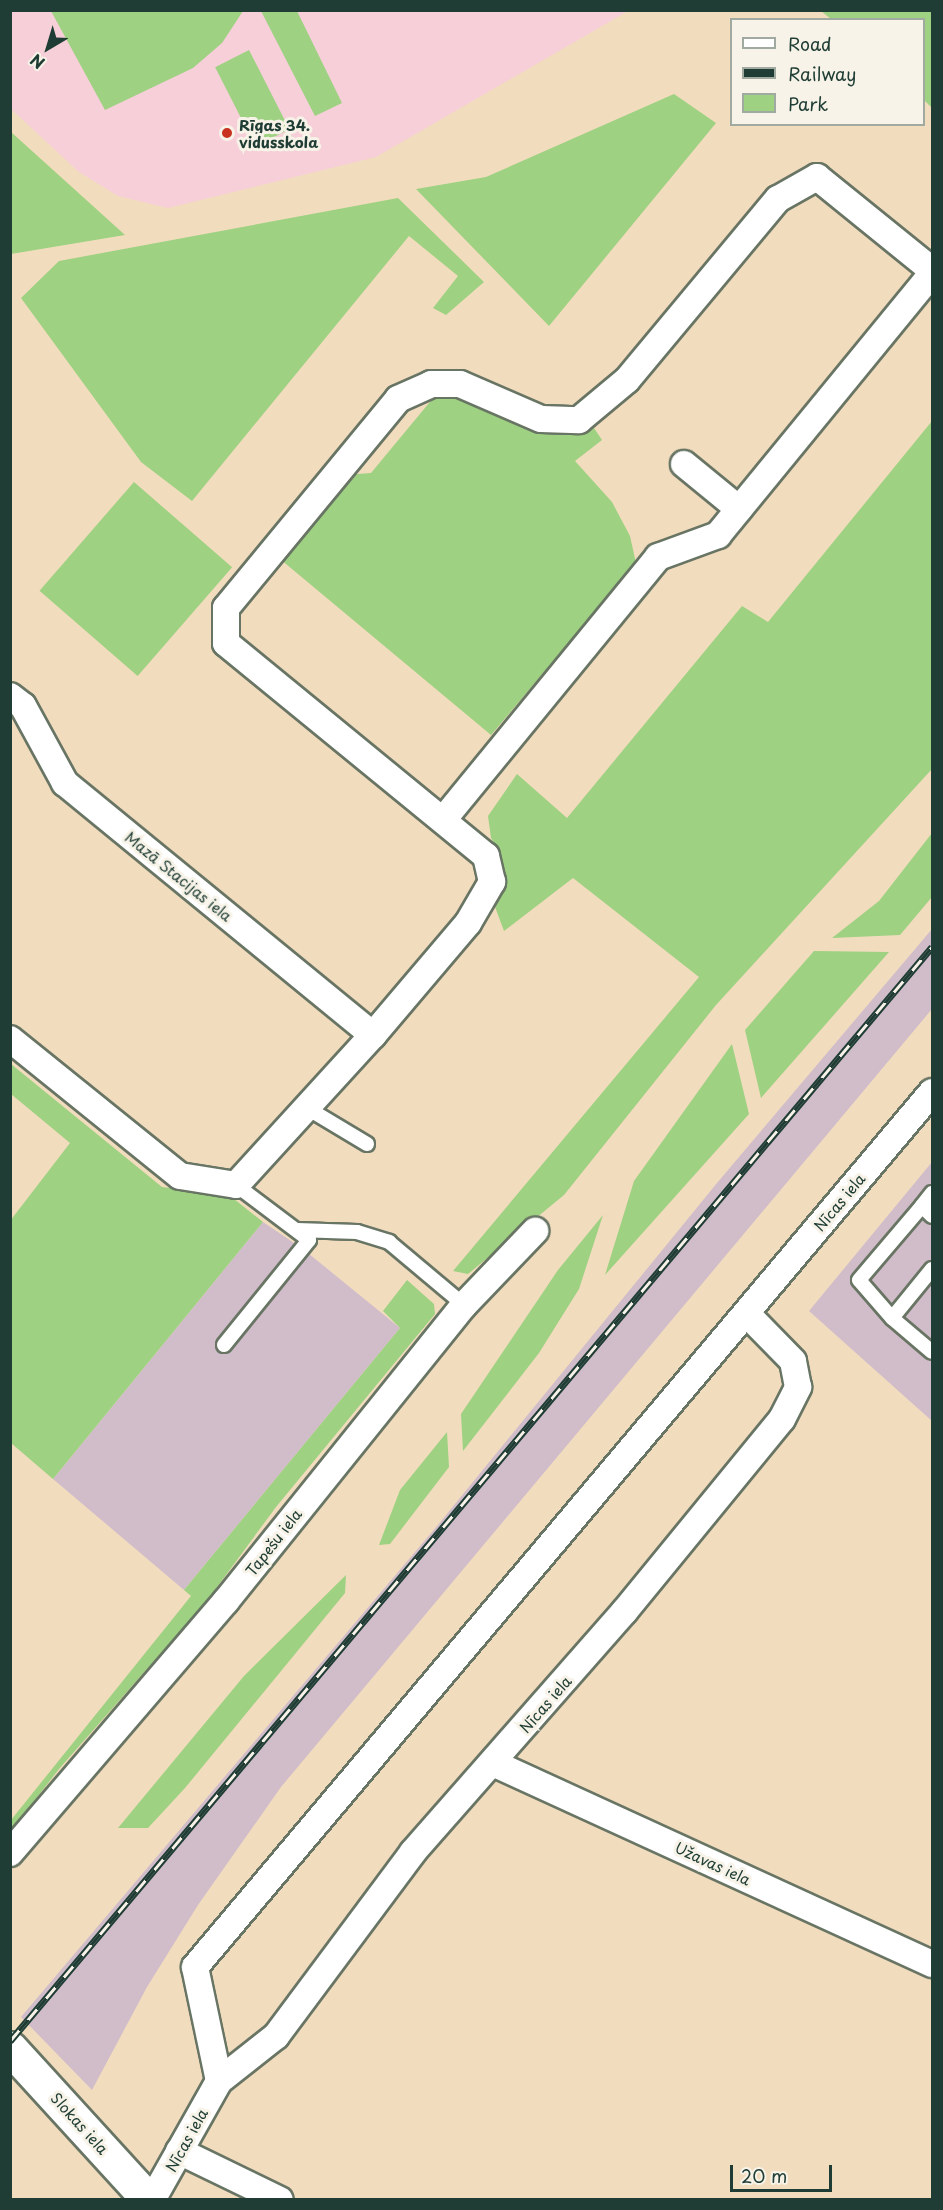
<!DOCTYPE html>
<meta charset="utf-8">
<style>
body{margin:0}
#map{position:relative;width:943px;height:2210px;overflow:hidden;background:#f2dcbe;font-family:"Playpen Sans",sans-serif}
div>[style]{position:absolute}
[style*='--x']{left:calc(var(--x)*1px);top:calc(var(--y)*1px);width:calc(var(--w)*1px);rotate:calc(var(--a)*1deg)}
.built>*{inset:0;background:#f6cfd8}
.industrial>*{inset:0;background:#d1bdca}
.green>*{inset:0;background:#9ed181;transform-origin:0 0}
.roads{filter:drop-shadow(2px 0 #697564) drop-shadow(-2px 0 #697564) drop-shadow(0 2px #697564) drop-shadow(0 -2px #697564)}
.service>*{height:14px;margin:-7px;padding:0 7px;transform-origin:7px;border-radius:7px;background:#fff}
.minor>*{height:26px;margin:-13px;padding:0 13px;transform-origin:13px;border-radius:13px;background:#fff}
.tertiary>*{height:33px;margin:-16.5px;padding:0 16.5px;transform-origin:16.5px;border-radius:16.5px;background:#fff}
.rail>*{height:7px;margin-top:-3.5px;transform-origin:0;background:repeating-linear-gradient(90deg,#f7f3e8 0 14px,#1f3d34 0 28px);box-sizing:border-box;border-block:2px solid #1f3d34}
.dots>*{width:16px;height:16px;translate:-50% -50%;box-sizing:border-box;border:3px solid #f7f3e8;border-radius:50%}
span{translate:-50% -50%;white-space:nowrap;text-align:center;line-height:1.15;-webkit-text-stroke:6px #f7f3e8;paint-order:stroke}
.poi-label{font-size:15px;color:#1f3d34;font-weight:700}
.left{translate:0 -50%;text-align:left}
.street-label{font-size:15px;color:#1f3d34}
.frame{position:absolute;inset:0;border:12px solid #1f3d34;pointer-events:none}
.legend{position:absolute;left:730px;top:18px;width:195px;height:108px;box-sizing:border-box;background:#f7f3e8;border:2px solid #a1aaa0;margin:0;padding:8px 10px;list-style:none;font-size:18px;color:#1f3d34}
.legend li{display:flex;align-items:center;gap:12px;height:30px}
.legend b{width:30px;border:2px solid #a1aaa0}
.north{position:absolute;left:18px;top:18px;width:60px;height:60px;-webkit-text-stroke:4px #f7f3e8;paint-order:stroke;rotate:218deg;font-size:16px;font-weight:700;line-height:24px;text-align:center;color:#1f3d34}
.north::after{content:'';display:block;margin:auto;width:21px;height:27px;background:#1f3d34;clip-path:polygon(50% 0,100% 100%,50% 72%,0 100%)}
.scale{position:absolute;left:730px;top:2165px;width:102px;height:27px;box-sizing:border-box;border:3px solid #1f3d34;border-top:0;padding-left:8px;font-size:18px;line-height:21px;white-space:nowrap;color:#1f3d34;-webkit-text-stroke:4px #f7f3e8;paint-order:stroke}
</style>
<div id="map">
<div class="built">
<div style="clip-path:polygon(10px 11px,628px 11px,376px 157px,168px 208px,118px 196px,79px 172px,11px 109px)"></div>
</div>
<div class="industrial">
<div style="clip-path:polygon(932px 929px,932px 1009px,281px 1787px,198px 1905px,147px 1987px,92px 2090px,21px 2017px,437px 1526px,717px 1183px)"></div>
<div style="clip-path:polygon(932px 1162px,932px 1421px,809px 1311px)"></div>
<div style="clip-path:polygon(263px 1222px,303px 1249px,400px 1328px,184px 1590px,53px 1479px)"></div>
</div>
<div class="green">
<div style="clip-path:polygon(51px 11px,243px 11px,222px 43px,193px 68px,105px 110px)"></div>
<div style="clip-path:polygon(261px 11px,297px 11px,342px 103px,315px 116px)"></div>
<div style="clip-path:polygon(821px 11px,932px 11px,932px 108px,924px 100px,924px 20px,831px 19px)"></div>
<div style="left:249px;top:50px;width:89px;height:38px;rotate:63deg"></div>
<div style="clip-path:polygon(674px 94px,716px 123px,549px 326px,416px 189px,486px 177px)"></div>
<div style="clip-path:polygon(11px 132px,125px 235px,11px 254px)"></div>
<div style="clip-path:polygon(398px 198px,484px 282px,446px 315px,433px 308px,458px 276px,409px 236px,192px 501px,141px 462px,21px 298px,59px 261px)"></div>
<div style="clip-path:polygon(452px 393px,590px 422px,602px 440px,575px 461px,612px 502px,630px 536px,636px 563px,491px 735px,280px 559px,345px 475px,371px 473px,434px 397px)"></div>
<div style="clip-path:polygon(932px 421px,932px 769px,716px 1005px,564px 1195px,468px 1274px,453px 1271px,699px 977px,573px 878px,504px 931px,491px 896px,501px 854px,491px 838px,488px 816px,517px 774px,567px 818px,742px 606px,768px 622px)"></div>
<div style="left:134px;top:482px;width:130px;height:144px;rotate:41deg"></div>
<div style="clip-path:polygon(932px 833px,932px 897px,900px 935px,832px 938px,879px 901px)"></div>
<div style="clip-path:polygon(814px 951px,889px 952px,761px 1098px,745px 1030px)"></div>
<div style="clip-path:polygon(732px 1044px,749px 1114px,605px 1275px,634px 1181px)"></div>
<div style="clip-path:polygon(11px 1064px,162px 1187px,229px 1195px,263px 1222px,53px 1479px,11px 1443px,10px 1221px,70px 1143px,11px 1094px)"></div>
<div style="clip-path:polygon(603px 1215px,579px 1289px,539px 1353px,463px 1451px,461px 1414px,558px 1270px)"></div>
<div style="clip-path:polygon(407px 1280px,434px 1304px,435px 1314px,276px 1507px,206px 1602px,59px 1769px,11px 1831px,11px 1820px,191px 1596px,184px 1590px,400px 1328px,383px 1311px)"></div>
<div style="clip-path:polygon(447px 1432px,449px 1467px,390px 1544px,379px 1545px,400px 1490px)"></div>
<div style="clip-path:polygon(346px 1575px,345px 1593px,185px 1788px,148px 1828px,118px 1828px,244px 1676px)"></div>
</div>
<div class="roads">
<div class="service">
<div style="--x:307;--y:1108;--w:70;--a:31"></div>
<div style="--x:932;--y:1193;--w:16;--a:128"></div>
<div style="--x:922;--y:1206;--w:14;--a:45"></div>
<div style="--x:297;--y:1230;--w:60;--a:1.9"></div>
<div style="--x:357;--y:1232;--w:34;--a:17"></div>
<div style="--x:389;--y:1242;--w:98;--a:40"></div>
<div style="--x:932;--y:1269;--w:63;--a:129.2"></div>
<div style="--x:892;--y:1318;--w:52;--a:40.4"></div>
<div style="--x:892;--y:1318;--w:50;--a:-131"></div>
<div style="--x:859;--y:1280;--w:97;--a:-49.6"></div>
<div style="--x:224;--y:1345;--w:135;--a:-51"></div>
<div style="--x:309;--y:1240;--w:91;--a:-143"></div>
</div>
<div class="minor">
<div style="--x:684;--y:464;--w:71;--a:39.3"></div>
<div style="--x:10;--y:696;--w:16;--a:38"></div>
<div style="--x:23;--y:706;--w:88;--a:61.4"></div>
<div style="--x:65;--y:783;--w:398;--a:39.3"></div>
<div style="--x:443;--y:820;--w:340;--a:-50.7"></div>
<div style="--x:658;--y:557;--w:64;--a:-20.1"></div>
<div style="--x:718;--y:535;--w:338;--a:-50.7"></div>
<div style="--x:10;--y:1039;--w:218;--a:38.9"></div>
<div style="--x:180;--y:1176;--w:57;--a:9.1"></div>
<div style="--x:236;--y:1185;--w:203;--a:-47.6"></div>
<div style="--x:373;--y:1035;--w:147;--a:-49.7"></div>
<div style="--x:468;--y:923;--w:48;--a:-59.7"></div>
<div style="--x:492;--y:882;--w:27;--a:-103"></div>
<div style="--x:486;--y:856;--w:336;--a:-140.7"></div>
<div style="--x:226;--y:643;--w:35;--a:-90"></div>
<div style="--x:226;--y:608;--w:271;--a:-50.5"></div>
<div style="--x:398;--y:399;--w:36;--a:-24"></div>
<div style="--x:431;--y:384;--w:29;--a:0"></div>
<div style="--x:460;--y:384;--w:88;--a:23.4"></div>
<div style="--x:541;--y:419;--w:38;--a:2"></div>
<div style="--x:579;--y:420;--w:62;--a:-39.8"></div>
<div style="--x:627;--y:380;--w:236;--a:-50.2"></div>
<div style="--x:778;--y:199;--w:45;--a:-29.4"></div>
<div style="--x:817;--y:177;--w:148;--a:39"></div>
<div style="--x:493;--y:1763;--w:483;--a:24.6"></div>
<div style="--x:10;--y:1853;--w:332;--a:-49.4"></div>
<div style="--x:226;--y:1601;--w:380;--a:-51.2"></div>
<div style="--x:464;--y:1305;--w:103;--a:-46.2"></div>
<div style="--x:219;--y:2081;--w:116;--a:-101.9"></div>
<div style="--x:195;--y:1967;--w:1144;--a:-49.89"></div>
<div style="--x:179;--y:2151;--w:112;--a:25.9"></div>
<div style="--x:152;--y:2200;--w:137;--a:-60.6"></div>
<div style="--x:219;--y:2081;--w:73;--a:-38.3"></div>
<div style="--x:276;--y:2036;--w:229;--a:-53.3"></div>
<div style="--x:413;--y:1852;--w:320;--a:-48.7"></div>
<div style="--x:624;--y:1612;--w:249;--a:-50.7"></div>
<div style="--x:782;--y:1419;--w:36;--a:-63"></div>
<div style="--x:798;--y:1387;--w:26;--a:-101"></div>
<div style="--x:793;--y:1361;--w:67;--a:-134.4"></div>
</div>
<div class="tertiary">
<div style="--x:10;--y:2048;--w:206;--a:47.6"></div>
</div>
</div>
<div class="rail">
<div style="--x:10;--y:2041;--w:1431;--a:-49.88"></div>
</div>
<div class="dots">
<div style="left:227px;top:133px;background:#c8321e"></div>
</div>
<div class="poi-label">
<span class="left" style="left:239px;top:133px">Rīgas 34.<br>vidusskola</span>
</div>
<div class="street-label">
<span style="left:179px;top:876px;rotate:39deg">Mazā Stacijas iela</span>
<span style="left:839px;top:1202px;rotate:-50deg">Nīcas iela</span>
<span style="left:273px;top:1542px;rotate:-52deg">Tapešu iela</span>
<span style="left:545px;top:1704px;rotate:-49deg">Nīcas iela</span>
<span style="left:713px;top:1863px;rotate:25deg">Užavas iela</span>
<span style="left:80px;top:2123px;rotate:48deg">Slokas iela</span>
<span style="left:186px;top:2140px;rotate:-61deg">Nīcas iela</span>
</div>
<div class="frame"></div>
<ul class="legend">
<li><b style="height:8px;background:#fff"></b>Road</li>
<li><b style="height:8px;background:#1f3d34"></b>Railway</li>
<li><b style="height:16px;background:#9ed181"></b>Park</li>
</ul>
<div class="north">N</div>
<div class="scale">20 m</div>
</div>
